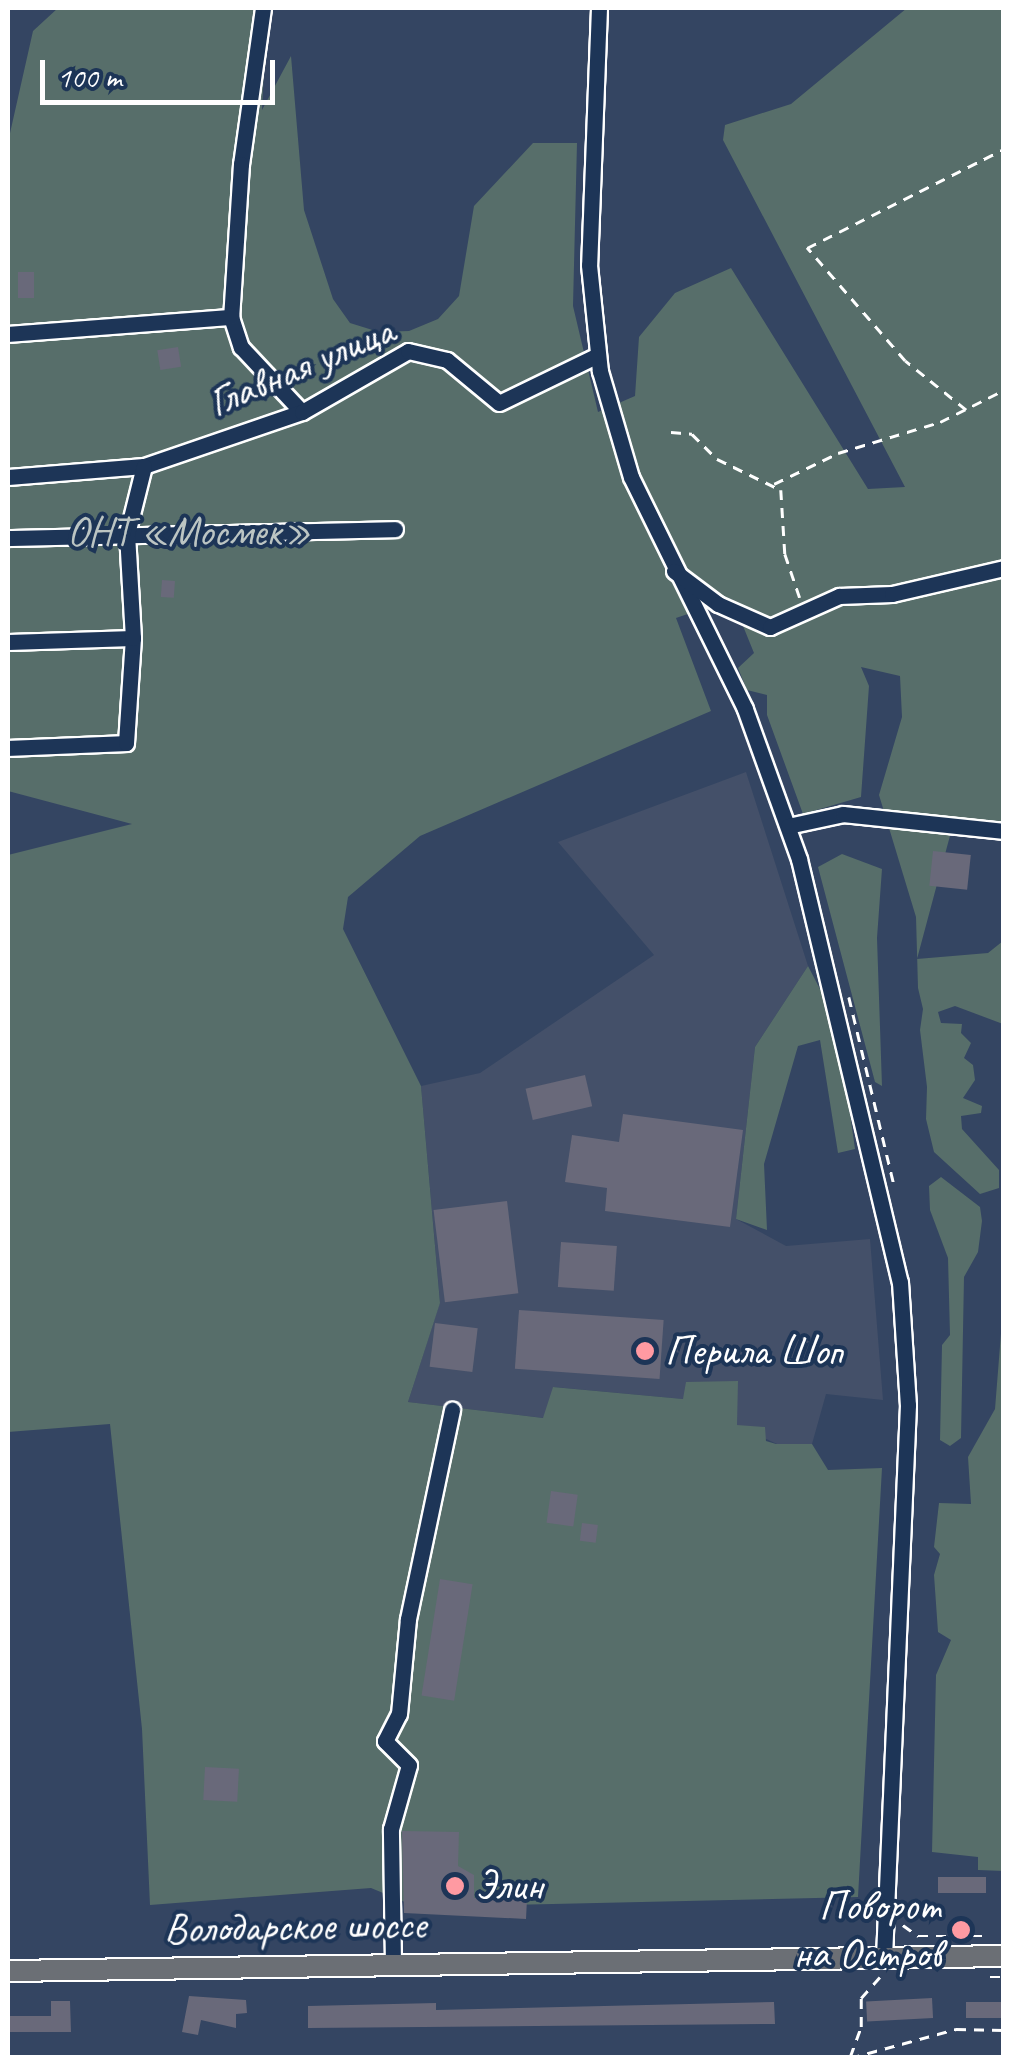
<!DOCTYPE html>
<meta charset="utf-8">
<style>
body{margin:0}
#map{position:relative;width:1011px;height:2065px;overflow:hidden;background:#344562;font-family:Caveat,sans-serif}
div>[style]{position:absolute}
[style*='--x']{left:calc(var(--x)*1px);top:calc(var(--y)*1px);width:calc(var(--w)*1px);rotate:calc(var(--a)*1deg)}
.built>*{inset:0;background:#445069}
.green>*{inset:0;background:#576e6a}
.building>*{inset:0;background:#69697a;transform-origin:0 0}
.path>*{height:2.5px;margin-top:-1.25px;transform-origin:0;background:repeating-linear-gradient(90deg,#fff 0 10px,transparent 0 18px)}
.roads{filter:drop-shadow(2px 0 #fff) drop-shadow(-2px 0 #fff) drop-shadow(0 2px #fff) drop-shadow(0 -2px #fff)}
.minor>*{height:15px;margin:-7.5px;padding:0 7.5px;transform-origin:7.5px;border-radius:7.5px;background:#1d3557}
.major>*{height:20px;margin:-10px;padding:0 10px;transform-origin:10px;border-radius:10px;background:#6b6f75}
.dots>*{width:28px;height:28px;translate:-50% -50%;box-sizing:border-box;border:5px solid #1d3557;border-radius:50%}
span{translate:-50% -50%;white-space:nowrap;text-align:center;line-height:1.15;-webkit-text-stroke:8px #1d3557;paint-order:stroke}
.street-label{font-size:42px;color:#fff}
.park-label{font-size:42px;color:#bcc5c3}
.poi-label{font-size:42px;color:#fff}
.left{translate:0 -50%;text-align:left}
.right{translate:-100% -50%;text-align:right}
.frame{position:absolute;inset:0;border:10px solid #fff;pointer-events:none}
.scale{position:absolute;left:40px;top:60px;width:235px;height:45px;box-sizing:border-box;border:5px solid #fff;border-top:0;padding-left:12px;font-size:30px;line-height:35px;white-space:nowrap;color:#fff;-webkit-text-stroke:8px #1d3557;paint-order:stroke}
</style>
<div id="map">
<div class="built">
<div style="clip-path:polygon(746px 772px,808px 966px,755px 1047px,736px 1219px,786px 1246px,870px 1239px,883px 1400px,826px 1394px,812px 1444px,777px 1444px,737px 1425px,737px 1381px,683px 1399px,554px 1387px,544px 1418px,408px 1402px,440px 1302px,421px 1086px,480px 1073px,654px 955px,558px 842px)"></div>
</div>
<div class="green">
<div style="clip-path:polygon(58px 8px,267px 8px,262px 110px,291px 56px,304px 210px,333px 299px,350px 323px,379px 332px,409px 331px,438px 319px,459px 296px,474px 206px,533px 143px,577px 143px,573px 306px,598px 412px,635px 396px,639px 337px,675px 293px,731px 268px,868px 489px,905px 487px,723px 140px,725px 125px,791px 104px,907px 8px,1003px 8px,1003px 822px,955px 817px,917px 959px,988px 953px,1003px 941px,1003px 1024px,955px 1006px,938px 1012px,941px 1023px,962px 1024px,961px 1033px,971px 1043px,964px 1058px,973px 1065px,975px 1080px,963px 1098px,982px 1106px,981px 1113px,961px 1116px,962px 1129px,999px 1170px,999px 1188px,980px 1194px,934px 1152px,926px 1119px,927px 1087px,920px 1030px,923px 1009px,918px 988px,916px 917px,879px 795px,902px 717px,900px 676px,861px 667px,869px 686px,861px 797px,803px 814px,767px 715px,767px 695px,747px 690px,738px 668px,754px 653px,732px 599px,676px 618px,711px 711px,420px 836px,348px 897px,343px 929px,421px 1086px,440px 1303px,408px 1402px,543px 1418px,553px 1387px,683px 1399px,686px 1382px,738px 1381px,737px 1425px,765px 1427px,766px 1441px,776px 1444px,812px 1444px,828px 1470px,882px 1468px,858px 1897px,417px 1907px,371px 1888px,150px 1905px,142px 1729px,110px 1424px,8px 1432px,8px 855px,132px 824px,8px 791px,8px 142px,33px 31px)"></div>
<div style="clip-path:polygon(842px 854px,882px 869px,877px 938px,882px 1086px,875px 1082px,818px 867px)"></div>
<div style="clip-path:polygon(808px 966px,821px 991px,845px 1078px,855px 1149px,838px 1153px,820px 1040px,798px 1046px,764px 1164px,767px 1230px,736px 1219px,755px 1047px)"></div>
<div style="clip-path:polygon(941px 1177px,980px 1207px,982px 1221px,978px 1252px,964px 1277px,961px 1438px,950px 1446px,940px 1440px,942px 1345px,950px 1335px,948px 1258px,930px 1210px,929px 1186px)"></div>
<div style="clip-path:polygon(1003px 1308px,1004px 1871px,978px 1870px,978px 1857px,932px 1852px,936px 1675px,951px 1640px,938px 1632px,934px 1575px,940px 1554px,934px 1547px,939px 1503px,971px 1504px,968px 1457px,995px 1409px)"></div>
</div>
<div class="building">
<div style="left:18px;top:272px;width:16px;height:26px"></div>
<div style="left:178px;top:347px;width:20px;height:21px;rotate:81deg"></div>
<div style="left:162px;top:580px;width:13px;height:17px;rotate:4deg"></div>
<div style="left:933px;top:851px;width:38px;height:35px;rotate:6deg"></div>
<div style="left:585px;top:1075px;width:32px;height:61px;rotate:77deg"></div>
<div style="clip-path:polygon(623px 1114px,743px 1130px,730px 1227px,605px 1211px,607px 1188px,565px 1182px,572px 1135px,619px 1142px)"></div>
<div style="left:507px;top:1201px;width:93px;height:74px;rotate:83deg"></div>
<div style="left:561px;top:1242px;width:56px;height:45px;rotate:4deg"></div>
<div style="left:519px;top:1310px;width:145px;height:59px;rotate:4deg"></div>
<div style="left:435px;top:1323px;width:43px;height:44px;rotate:7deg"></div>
<div style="left:551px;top:1491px;width:27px;height:32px;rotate:8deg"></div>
<div style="left:582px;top:1523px;width:16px;height:18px;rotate:7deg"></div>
<div style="left:440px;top:1579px;width:33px;height:118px;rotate:9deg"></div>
<div style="left:205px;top:1767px;width:34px;height:33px;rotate:3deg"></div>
<div style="clip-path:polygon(402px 1831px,459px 1832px,458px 1866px,474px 1875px,474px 1898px,527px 1899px,526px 1919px,404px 1913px)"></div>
<div style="left:938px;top:1877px;width:48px;height:16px"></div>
<div style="clip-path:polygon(189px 1996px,246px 2000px,247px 2013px,236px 2014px,236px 2028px,201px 2020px,198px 2035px,182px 2032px)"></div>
<div style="left:932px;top:1998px;width:20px;height:66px;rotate:87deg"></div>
<div style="clip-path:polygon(51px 2001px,70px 2001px,71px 2032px,8px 2032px,8px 2016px,51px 2016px)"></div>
<div style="clip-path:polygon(774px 2002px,775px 2024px,308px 2028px,308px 2006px,436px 2003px,436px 2010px)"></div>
<div style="left:1004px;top:2002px;width:16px;height:38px;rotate:90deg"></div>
</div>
<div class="path">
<div style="--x:966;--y:410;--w:78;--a:-141.2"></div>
<div style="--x:905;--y:361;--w:150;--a:-130.9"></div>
<div style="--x:807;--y:248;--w:220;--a:-26.7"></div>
<div style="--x:671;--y:432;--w:21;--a:5"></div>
<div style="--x:692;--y:434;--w:35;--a:45"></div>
<div style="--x:717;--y:459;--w:71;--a:25.8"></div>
<div style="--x:781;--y:490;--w:64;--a:86.4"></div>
<div style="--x:785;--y:554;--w:46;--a:71.2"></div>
<div style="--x:774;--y:484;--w:71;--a:-25.8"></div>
<div style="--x:838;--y:453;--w:107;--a:-16.9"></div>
<div style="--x:940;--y:422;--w:72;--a:-26.6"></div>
<div style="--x:849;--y:997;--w:196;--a:76.5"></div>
<div style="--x:903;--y:1925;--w:19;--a:36"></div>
<div style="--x:918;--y:1936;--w:72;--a:0"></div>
<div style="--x:990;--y:1977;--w:14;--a:0"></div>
<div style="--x:826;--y:2058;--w:24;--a:-2"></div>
<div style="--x:850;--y:2057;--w:32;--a:-70"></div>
<div style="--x:861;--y:2027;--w:29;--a:-90"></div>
<div style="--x:861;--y:1998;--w:28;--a:-48"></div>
<div style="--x:850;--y:2058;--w:110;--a:-15.3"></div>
<div style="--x:956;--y:2029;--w:48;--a:1.2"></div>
</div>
<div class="roads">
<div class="minor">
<div style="--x:263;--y:8;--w:158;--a:98"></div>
<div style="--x:241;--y:164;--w:153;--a:93.7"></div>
<div style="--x:231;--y:317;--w:32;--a:72"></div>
<div style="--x:241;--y:347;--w:89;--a:46.8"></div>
<div style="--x:599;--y:8;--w:257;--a:92.2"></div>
<div style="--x:589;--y:265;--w:107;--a:84.1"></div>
<div style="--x:600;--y:371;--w:110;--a:73.7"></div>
<div style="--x:631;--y:477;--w:258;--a:63.8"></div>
<div style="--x:745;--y:709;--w:159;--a:70.2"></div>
<div style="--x:799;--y:859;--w:435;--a:76.6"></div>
<div style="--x:900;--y:1282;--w:123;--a:86.3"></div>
<div style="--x:908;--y:1405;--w:553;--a:92.49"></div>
<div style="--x:8;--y:334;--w:224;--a:-4.4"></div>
<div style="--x:8;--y:477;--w:136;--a:-4.6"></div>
<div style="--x:144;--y:466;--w:167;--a:-18.9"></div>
<div style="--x:302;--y:412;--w:122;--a:-29.9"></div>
<div style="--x:408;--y:351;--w:40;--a:13"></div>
<div style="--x:447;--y:360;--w:67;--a:39.6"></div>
<div style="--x:499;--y:403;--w:110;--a:-25.9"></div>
<div style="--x:8;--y:538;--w:387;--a:-1.3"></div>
<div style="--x:674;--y:571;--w:55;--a:36.9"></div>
<div style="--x:718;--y:604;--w:57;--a:23.9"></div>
<div style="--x:770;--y:627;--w:76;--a:-24.2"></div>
<div style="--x:839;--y:596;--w:53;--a:-2.2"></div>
<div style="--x:892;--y:594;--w:115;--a:-13.1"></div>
<div style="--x:8;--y:642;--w:125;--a:-1.8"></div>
<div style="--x:8;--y:748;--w:118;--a:-2.4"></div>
<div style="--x:126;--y:743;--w:105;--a:-86.2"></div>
<div style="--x:133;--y:638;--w:104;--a:-93.3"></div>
<div style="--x:127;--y:534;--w:70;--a:-76"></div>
<div style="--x:788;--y:826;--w:56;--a:-12.3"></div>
<div style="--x:843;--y:814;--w:162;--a:6"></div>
<div style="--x:393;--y:1963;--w:134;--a:-90.9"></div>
<div style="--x:391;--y:1829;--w:66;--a:-74.3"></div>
<div style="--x:409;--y:1765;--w:34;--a:-135"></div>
<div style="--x:385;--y:1741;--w:30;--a:-63"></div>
<div style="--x:399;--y:1714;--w:95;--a:-84.6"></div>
<div style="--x:408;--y:1619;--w:214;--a:-78.1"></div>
</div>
<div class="major">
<div style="--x:8;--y:1971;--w:996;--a:-0.86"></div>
</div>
</div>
<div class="dots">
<div style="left:645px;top:1351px;background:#ff9aa2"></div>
<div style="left:455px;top:1886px;background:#ff9aa2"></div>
<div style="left:961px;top:1930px;background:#ff9aa2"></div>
</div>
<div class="street-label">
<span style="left:301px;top:367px;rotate:-23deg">Главная улица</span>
<span style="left:295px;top:1927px;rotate:-1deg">Володарское шоссе</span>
</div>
<div class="park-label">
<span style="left:189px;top:532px">ОНТ «Мосмек»</span>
</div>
<div class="poi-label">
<span class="left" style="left:665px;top:1351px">Перила Шоп</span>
<span class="left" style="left:475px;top:1886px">Элин</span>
<span class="right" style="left:941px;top:1930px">Поворот<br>на Остров</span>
</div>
<div class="frame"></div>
<div class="scale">100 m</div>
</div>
